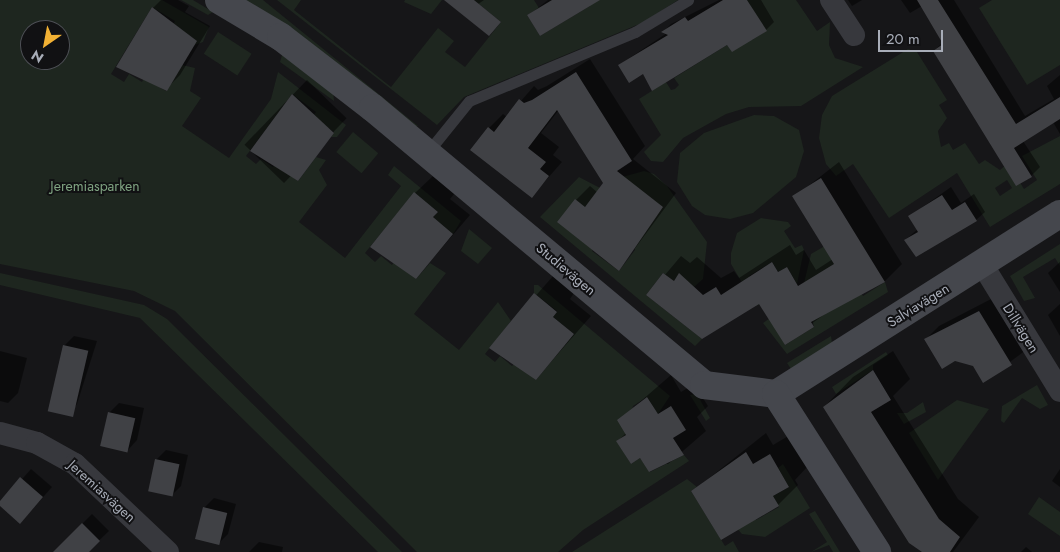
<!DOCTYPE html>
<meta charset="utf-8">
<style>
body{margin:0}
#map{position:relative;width:1060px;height:552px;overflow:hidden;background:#161618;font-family:Jost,sans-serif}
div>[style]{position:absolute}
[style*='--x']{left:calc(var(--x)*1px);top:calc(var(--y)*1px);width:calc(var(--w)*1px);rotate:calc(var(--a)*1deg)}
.green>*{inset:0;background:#1e261f;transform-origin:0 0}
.shadow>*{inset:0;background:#0007;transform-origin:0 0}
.building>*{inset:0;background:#404145;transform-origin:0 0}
.lane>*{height:11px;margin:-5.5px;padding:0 5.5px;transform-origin:5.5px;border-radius:5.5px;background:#37383d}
.street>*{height:22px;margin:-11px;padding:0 11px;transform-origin:11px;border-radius:11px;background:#37383d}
.secondary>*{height:28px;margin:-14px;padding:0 14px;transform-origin:14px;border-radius:14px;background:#45474d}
span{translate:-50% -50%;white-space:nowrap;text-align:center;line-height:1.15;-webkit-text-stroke:4px #111113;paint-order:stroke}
.park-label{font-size:14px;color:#7fa381}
.street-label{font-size:14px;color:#a8adb8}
.north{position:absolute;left:20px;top:20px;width:50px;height:50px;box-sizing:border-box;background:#111113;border:1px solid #4d4f55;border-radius:50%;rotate:213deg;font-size:14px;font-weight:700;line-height:20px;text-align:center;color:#a8adb8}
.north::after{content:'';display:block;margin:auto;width:18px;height:22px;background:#f2b134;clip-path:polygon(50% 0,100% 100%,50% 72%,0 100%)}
.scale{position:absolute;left:878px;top:30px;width:65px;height:22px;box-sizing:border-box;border:2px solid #a8adb8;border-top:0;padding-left:6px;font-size:15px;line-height:18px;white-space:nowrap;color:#a8adb8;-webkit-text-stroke:4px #111113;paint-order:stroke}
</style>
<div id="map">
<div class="green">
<div style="clip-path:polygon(evenodd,0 0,162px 0,209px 27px,203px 42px,194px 45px,172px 26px,175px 21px,152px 7px,111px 74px,124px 82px,129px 74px,142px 82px,144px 78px,166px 91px,182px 65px,195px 68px,190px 91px,201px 98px,182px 126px,229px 158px,271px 99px,278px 72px,346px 125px,337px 137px,331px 137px,334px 132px,312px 117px,316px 112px,292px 94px,246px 156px,256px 164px,261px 159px,273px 167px,275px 164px,298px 181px,316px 157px,326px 160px,319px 170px,327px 185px,299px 222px,345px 258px,401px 186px,388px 175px,394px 166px,461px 221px,453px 234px,433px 217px,438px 212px,414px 193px,365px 253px,375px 262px,381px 256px,392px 265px,394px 262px,416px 279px,430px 263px,446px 273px,414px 314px,459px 350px,498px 302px,511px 321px,485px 354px,495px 362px,500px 356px,512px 366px,515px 363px,536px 380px,574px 334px,553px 317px,557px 311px,534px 293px,534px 285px,538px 285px,670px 396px,658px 414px,647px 397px,633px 406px,626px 435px,617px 441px,631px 464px,640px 458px,650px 472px,684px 455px,689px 461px,583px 530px,558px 552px,417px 552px,175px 311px,134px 291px,0 264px,0 0,30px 30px,60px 30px,60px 60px,30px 60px,30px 30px)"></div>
<div style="clip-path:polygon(181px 0,193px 0,213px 12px,208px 15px)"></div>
<div style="clip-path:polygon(241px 0,263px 0,418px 126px,410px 126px)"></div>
<div style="clip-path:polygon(277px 0,301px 0,294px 10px,391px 87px,438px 28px,454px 41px,445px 52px,465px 67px,501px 22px,474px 0,534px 0,539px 8px,527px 15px,540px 36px,590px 6px,587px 0,678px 0,644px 22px,464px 97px,437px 125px)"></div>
<div style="clip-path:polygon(442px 0,431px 14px,404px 2px,405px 0)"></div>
<div style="clip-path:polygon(747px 0,796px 0,817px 31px,830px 22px,829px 45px,835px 58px,863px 67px,801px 106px,749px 107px,726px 114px,683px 138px,663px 162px,651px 161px,644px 152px,661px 135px,639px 99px,666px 82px,671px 90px,675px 89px,679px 85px,674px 78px,727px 45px,735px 50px,747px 33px,752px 40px,766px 31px)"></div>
<div style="clip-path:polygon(992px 0,1060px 0,1060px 65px,1027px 85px,979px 8px)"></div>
<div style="left:218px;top:32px;width:40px;height:26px;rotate:33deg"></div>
<div style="clip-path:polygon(evenodd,908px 49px,917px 52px,947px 100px,939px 105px,947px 118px,938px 131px,941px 147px,949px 143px,953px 150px,965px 143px,979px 164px,985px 160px,1000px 170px,1008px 163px,1024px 189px,1037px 180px,1022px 156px,1060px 136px,1060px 184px,990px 227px,957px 173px,889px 218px,853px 164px,836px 176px,826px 164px,819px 138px,822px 115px,832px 96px,908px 49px,1007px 180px,1012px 188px,1000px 196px,995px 188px,1007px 180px)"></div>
<div style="clip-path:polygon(282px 55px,333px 90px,334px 101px,280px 62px)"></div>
<div style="clip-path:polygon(754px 115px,774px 116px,799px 130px,804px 151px,796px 177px,753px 213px,730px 219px,705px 215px,692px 206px,677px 182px,680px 153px,704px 133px)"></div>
<div style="left:353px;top:132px;width:33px;height:26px;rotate:40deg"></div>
<div style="clip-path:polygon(644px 171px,654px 174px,667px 186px,707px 242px,703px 279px,694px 287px,679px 274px,674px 281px,663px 273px,646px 295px,702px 339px,695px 346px,540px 217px,579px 177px,602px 189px,585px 207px,595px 247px,592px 251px,619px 271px,635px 250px,615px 179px)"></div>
<div style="clip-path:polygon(761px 218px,788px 222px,791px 226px,784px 231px,795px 248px,802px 245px,804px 250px,797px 284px,787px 267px,778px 272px,772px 262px,749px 276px,764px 302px,756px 306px,731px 264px,731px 253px,737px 233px)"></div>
<div style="clip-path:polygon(469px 229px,492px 248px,478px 264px,461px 251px)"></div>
<div style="clip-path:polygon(830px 243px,863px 296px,885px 282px,888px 292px,787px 354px,763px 323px,773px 316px,785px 345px,814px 327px,804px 283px,811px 254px)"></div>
<div style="clip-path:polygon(1060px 244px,1060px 266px,1055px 258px,1023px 277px,1035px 298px,1024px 301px,1010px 276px)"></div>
<div style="clip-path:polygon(0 273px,144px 305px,167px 319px,402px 552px,378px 552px,140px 318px,0 285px)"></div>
<div style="clip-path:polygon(831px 336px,832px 343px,791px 369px,787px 363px)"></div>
<div style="clip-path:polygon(886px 352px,888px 355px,873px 365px,873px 370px,836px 394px,832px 387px)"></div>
<div style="clip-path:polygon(1037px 385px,1048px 405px,1040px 409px,1022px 398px,1004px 423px,1001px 421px,1002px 406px)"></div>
<div style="clip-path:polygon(697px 394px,710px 418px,706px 421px,690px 395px)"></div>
<div style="clip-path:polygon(957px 400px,989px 409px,938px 480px,909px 433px)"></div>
<div style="clip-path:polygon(923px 402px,926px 412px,904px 424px,897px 413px,907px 413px)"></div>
<div style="clip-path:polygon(783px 464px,810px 508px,765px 537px,742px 534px,732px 523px,750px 511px,756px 520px,779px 507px,773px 496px,789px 487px,778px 468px)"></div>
<div style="clip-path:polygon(687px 479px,697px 487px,691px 491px,725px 546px,733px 541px,739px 552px,572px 552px)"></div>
<div style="clip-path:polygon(1039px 497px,1060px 512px,1060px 536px,1028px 514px)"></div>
<div style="clip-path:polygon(815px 511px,840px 552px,833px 552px,829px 545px,811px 552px,827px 542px,809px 514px)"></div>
</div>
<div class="shadow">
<div style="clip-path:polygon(161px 0,178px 0,189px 6px,185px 12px,210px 26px,180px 75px,166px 89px,153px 8px)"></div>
<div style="clip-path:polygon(450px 0,484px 0,464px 14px)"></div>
<div style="clip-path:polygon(548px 0,594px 0,529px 15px)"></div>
<div style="clip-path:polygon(719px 0,761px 0,774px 22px,766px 30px,643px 73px,619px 65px,667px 33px,663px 32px,671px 24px)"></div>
<div style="clip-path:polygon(848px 0,862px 0,852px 6px)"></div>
<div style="clip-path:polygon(901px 0,954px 0,1025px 116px,1054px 99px,1047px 86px,1060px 75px,1060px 134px,1053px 122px,1023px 141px,1040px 167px,1031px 176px,1016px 185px,934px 51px,943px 42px,922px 6px,910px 13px)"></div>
<div style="clip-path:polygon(590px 59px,645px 146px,633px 159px,676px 193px,619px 270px,576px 200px,590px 186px,598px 193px,605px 184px,558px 111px,541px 133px,559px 147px,553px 155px,562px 162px,532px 196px,489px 128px,503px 114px,507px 117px,534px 86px,538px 90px,547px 86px)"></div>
<div style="left:307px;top:80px;width:55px;height:90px;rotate:44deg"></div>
<div style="clip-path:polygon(839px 162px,902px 264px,885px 281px,829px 311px,785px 343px,760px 302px,648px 295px,681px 256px,690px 263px,697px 257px,721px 278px,734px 271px,739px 278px,790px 245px,796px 255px,804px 250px,816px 270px,833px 259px,794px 197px)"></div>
<div style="clip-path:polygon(433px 176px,455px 193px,450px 199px,470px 215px,416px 278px,415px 193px)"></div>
<div style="clip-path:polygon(951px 187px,961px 203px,974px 194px,985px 212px,976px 220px,905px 240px,918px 229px,910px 216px)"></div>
<div style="clip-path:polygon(1060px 262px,1060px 292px,1048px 273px)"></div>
<div style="clip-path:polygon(553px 276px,574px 293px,570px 299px,591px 316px,536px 379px,491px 347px)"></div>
<div style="clip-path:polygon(993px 298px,1026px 350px,984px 381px,973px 365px,925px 340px,939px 326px)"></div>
<div style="clip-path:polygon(1060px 304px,1060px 336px,1048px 315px)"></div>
<div style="clip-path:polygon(74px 336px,97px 341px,77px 404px,68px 414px,64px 346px)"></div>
<div style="clip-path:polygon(0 351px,27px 358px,18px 393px,8px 403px,0 401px)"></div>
<div style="clip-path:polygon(893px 351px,910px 379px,893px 396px,958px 499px,979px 517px,953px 552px,924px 552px,824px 407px,853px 377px)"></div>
<div style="clip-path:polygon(671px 375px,681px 392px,694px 384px,708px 406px,697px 417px,706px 431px,668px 464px,641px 456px,618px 441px,626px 433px,619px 420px)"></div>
<div style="clip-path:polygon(119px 403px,144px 408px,137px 440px,128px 450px,109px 413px)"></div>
<div style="clip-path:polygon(766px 433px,773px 445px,790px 435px,808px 466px,795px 480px,798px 485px,778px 505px,693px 491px)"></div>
<div style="clip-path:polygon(166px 450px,188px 455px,181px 486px,172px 495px,156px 460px)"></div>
<div style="clip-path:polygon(31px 469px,52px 487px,30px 512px,0 504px)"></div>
<div style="clip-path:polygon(1060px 469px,1060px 487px,1052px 481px)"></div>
<div style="clip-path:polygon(214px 498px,236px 504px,228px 534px,218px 544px,204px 508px)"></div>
<div style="clip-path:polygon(92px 514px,109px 531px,87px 552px,62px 552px,58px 548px)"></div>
<div style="clip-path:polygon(259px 542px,283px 547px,282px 552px,249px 552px)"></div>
<div style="clip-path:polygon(1026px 547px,1032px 552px,1021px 552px)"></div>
</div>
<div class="building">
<div style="clip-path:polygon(444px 0,474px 0,501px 22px,489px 36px)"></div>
<div style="clip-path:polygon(552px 0,600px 0,540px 36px,527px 15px)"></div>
<div style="clip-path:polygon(723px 0,747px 0,767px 31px,732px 52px,727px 45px,652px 91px,643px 74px,629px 83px,618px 65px,668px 35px,661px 32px,685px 17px,688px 21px)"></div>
<div style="clip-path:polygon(917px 0,938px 0,1016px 124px,1060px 97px,1060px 119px,1014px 148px,1032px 177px,1016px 186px,933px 51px,943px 44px)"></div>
<div style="clip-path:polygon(152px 7px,197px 41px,167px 91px,116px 67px)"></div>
<div style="clip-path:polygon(576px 72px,632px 161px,617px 171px,663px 207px,619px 271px,557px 222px,575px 199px,585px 207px,603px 183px,557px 110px,528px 148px,546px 162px,540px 169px,549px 176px,532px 198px,470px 150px,488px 127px,494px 132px,519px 99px,524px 103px,532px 100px)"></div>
<div style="clip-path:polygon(292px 94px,334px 133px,298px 181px,250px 151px)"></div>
<div style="clip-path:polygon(821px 178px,885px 282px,811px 322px,814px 327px,785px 345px,759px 304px,702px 339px,646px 295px,663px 273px,674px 281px,679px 273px,703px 295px,716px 287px,721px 295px,772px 262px,778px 272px,787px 267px,798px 286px,834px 264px,792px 196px)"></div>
<div style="clip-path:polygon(414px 192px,438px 212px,433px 217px,453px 234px,416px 279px,370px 247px)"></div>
<div style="clip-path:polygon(942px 195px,952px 210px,965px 202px,977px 221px,916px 257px,904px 240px,918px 232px,908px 216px)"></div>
<div style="clip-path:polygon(534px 293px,557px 312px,553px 317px,574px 334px,536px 380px,489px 348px)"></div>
<div style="clip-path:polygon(979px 311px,1012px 365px,983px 383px,973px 366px,955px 361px,942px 369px,924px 339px)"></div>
<div style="left:63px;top:345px;width:26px;height:68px;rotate:13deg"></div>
<div style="clip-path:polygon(873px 370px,891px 400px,871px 412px,939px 519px,960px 537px,950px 552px,922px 552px,909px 543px,823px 407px)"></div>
<div style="clip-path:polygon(647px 397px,658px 414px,671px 406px,686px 430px,673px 438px,684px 455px,649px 472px,640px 458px,631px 464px,616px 441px,626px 435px,617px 420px)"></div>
<div style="left:108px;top:412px;width:28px;height:35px;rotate:13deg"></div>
<div style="clip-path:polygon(746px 452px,753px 464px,770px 454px,789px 487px,773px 496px,779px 506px,721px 540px,691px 491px)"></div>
<div style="left:155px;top:459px;width:25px;height:33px;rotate:12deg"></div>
<div style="clip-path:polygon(20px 477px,43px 497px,20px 524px,0 506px,0 501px)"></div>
<div style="left:203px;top:507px;width:25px;height:33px;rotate:14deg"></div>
<div style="clip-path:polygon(82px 523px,100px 541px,89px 552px,53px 552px)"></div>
</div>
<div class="lane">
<div style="--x:427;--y:153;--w:67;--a:-51.1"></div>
<div style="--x:469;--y:101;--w:180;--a:-22.6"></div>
<div style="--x:635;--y:32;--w:62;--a:-31.1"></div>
</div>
<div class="street">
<div style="--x:831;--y:0;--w:42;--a:56.7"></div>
<div style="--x:982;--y:264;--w:149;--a:58.4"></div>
<div style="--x:0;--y:433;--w:38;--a:15"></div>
<div style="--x:37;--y:443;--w:43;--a:28.9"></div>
<div style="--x:75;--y:464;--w:128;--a:43.4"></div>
</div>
<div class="secondary">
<div style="--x:219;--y:0;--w:72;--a:30.8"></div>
<div style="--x:281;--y:37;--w:116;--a:37.7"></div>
<div style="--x:373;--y:108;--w:432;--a:39.9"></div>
<div style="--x:704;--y:385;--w:73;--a:7.1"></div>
<div style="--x:776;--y:394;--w:336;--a:-32.4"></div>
<div style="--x:776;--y:394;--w:188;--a:57.4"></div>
</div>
<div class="park-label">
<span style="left:95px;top:186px">Jeremiasparken</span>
</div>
<div class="street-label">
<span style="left:566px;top:269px;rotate:40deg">Studievägen</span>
<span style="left:918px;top:305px;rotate:-32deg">Salviavägen</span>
<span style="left:1021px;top:328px;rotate:58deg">Dillvägen</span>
<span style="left:102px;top:491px;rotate:42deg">Jeremiasvägen</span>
</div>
<div class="north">N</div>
<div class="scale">20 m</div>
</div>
